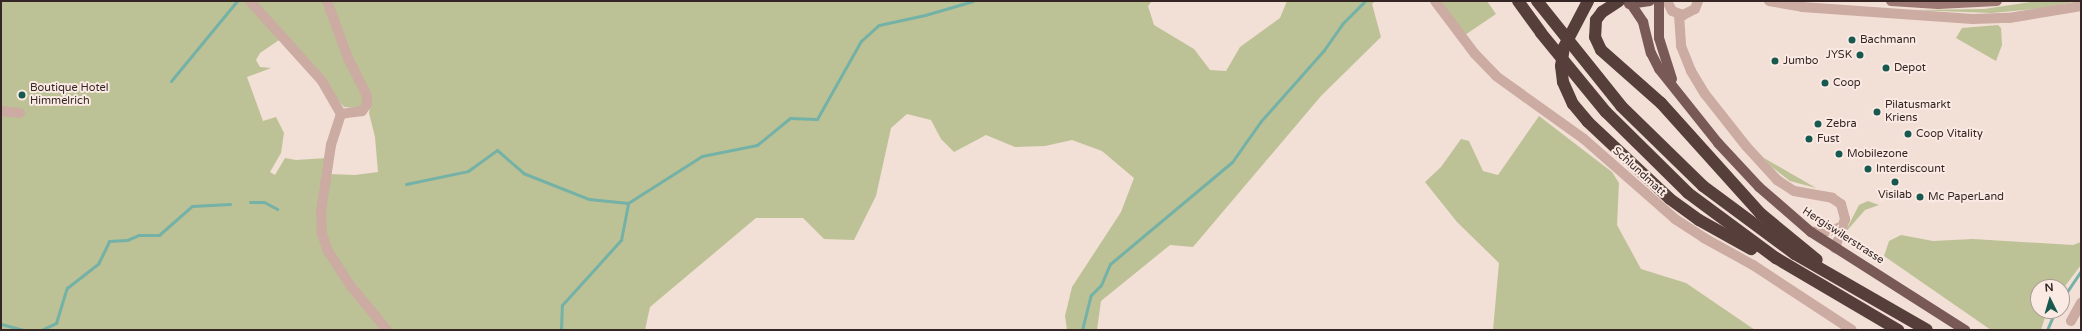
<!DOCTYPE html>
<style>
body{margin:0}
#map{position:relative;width:2082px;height:331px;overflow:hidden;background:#f2dfd6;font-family:"Varela Round",sans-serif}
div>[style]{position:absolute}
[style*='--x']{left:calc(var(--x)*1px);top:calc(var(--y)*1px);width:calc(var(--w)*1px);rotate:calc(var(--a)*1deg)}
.green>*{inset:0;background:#bdc296}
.stream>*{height:3px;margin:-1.5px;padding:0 1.5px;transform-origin:1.5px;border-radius:1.5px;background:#74b1a6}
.street>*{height:10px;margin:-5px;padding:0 5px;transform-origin:5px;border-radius:5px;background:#cbaba2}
.secondary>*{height:10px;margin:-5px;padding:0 5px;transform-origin:5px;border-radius:5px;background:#9e7973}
.primary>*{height:10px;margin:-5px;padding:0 5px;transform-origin:5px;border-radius:5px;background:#785955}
.highway>*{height:12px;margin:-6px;padding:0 6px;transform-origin:6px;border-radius:6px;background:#563e3b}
.highway-bridge>*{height:12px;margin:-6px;padding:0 6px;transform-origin:6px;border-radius:6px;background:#563e3b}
.dots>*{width:11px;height:11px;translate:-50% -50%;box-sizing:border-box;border:2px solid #faeae3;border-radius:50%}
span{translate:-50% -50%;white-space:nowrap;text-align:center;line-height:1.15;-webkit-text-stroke:4px #faeae3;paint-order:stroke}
.poi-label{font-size:11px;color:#352625}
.left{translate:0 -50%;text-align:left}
.right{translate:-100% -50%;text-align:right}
.street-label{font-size:11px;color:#352625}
.frame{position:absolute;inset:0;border:2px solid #352625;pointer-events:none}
.north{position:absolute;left:2030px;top:279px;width:40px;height:40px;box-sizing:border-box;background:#faeae3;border:1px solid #ab9c97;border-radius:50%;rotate:355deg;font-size:11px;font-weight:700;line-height:16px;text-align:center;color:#352625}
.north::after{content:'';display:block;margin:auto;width:14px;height:18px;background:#18594f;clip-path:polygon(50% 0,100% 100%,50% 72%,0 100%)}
</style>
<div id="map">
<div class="green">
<div style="clip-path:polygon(1px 1px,325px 1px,362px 90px,363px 103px,358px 108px,344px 107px,285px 36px,260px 53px,256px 60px,260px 67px,271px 68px,247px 77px,263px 121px,276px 117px,284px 133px,281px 153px,270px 172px,275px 175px,285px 158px,296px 160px,327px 158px,320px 230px,383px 330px,1px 330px)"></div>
<div style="clip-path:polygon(330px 1px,1152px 1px,1148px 6px,1154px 25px,1194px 49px,1210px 70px,1226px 71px,1240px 47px,1280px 18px,1287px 1px,1375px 1px,1372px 4px,1381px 37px,1321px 96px,1193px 247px,1170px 245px,1101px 301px,1097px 330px,1067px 330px,1065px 316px,1072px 287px,1121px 212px,1134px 178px,1102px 151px,1072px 140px,1045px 146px,1015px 147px,986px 135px,954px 152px,941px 139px,931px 120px,907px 114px,891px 128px,876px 196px,854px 240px,824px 239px,803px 218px,756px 218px,650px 307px,645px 330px,391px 330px,330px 251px,323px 221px,329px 174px,355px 175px,378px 172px,375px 137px,369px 113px,372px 95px,358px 73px)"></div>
<div style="clip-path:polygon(1440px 1px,1487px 1px,1496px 14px,1465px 35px)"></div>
<div style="clip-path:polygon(2038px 1px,2077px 1px,2044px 8px,1992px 13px,1912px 10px,1984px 9px)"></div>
<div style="clip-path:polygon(1998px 25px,2001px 28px,2002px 45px,1996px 61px,1956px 38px,1962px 28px)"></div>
<div style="clip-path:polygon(1539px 116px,1612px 172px,1619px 183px,1617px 225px,1641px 269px,1686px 283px,1755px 330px,1493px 330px,1499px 263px,1457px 222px,1425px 182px,1441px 167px,1461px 139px,1469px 141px,1483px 171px,1498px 175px)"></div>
<div style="clip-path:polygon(1755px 149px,1764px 158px,1816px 188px,1790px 181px,1772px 167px)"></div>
<div style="clip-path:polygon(1868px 201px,1879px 205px,1865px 210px,1844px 234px,1859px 205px)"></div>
<div style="clip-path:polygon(1901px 235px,1933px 241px,1973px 239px,2073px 245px,2081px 242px,2081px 265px,2062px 290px,2062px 287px,2038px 287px,2038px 311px,2047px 311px,2041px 330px,1991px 330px,1884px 256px,1889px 241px)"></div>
</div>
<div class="stream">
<div style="--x:171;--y:81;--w:104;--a:-50.5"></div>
<div style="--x:406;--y:184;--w:63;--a:-11.8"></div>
<div style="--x:468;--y:171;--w:36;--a:-36"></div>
<div style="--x:497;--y:150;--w:35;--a:41"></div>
<div style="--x:523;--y:173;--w:71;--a:21.5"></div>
<div style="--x:589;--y:199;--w:39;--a:6"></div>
<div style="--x:250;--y:202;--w:14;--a:0"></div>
<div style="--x:264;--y:202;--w:15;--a:28"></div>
<div style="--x:2062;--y:299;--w:34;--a:-56"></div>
<div style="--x:1;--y:324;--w:23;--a:15"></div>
<div style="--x:41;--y:330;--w:17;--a:-25"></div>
<div style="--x:56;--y:323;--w:37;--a:-73"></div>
<div style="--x:67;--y:288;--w:39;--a:-38"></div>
<div style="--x:98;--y:264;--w:25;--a:-64"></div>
<div style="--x:109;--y:241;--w:18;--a:-3"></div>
<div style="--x:127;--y:240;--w:13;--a:-23"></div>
<div style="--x:139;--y:235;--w:20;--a:0"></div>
<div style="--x:159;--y:235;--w:44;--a:-41.3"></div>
<div style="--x:192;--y:206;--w:38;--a:-3"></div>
<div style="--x:561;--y:330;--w:25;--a:-88"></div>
<div style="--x:562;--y:305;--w:88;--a:-47.8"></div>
<div style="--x:621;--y:240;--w:38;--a:-79"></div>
<div style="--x:628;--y:203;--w:88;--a:-32.4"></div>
<div style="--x:702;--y:156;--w:56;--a:-11.3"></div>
<div style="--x:757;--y:145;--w:43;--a:-39.3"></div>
<div style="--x:790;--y:118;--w:27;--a:2"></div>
<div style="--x:817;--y:119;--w:90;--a:-60.6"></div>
<div style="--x:861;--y:41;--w:24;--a:-42"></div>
<div style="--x:879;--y:25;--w:47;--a:-12.3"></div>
<div style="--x:925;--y:15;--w:50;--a:-16.3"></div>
<div style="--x:1082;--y:330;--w:36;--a:-76"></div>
<div style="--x:1091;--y:295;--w:14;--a:-45"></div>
<div style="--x:1101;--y:285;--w:23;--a:-67"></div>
<div style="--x:1110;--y:264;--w:159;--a:-39.9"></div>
<div style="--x:1232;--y:162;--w:50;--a:-54.7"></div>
<div style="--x:1261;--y:121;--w:95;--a:-48.4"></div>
<div style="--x:1324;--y:50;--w:32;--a:-55"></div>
<div style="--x:1342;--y:24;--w:33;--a:-45"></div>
<div style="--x:2047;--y:330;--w:21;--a:-67"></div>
</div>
<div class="street">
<div style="--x:250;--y:1;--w:108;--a:48"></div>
<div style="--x:322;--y:81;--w:38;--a:60"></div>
<div style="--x:327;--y:1;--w:61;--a:69.8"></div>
<div style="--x:348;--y:58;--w:42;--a:63.4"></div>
<div style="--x:367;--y:96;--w:8;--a:90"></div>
<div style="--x:367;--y:104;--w:9;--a:126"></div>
<div style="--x:362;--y:111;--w:21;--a:172"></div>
<div style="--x:1435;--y:1;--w:66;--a:53"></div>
<div style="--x:1475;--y:54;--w:30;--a:46"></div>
<div style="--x:1496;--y:76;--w:108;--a:35.6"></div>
<div style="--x:1584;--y:139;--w:121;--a:41.3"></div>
<div style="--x:1675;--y:219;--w:35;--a:33"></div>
<div style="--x:1704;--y:238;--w:56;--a:28.9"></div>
<div style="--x:1753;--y:265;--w:118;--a:33.3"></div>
<div style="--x:1667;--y:1;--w:11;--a:63"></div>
<div style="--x:1672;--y:11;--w:12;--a:20"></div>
<div style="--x:1683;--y:15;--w:13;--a:-27"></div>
<div style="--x:1695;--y:9;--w:9;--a:-69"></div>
<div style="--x:1769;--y:1;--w:34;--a:10"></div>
<div style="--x:1802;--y:7;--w:171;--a:4"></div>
<div style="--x:1973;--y:19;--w:36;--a:-2"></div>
<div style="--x:2009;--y:18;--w:73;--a:-9.5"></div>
<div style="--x:1679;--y:15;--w:31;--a:86"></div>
<div style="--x:1681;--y:46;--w:27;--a:68"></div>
<div style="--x:1691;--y:71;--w:27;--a:59"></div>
<div style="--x:1705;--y:94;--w:66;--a:51.7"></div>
<div style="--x:1746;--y:146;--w:46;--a:47.6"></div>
<div style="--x:1777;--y:180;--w:20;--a:33"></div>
<div style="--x:1794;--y:191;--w:39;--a:10"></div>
<div style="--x:1832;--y:198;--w:11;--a:34"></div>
<div style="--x:1841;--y:204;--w:16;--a:75"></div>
<div style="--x:1845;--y:219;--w:31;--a:109"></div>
<div style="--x:1;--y:111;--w:19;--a:6"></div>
<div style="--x:341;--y:114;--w:33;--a:108"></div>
<div style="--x:331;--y:145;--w:67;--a:98.6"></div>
<div style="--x:321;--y:211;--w:23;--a:88"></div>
<div style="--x:322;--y:234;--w:18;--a:71"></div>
<div style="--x:328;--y:251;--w:40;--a:57.1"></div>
<div style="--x:350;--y:285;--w:58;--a:50.6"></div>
<div style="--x:1811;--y:232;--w:18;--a:-3"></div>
<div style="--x:1829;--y:231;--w:13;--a:-18"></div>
<div style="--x:2071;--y:321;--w:21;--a:-61"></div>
</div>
<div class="secondary">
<div style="--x:1891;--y:1;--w:47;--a:3.7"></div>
<div style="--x:1938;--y:4;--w:59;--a:-2.9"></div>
</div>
<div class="primary">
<div style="--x:1659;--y:1;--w:37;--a:90"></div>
<div style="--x:1659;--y:38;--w:43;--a:72.4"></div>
<div style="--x:1629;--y:4;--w:21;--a:-8"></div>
<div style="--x:1631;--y:4;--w:22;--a:56"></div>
<div style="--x:1643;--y:22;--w:32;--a:76"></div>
<div style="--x:1651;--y:53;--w:18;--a:63"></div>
<div style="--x:1659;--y:69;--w:95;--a:51.4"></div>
<div style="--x:1718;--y:143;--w:60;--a:47"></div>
<div style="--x:1759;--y:187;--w:69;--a:40.9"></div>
<div style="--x:1811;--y:232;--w:183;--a:32.5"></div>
</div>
<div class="highway">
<div style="--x:1518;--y:1;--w:39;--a:54"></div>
<div style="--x:1541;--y:33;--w:102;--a:50.6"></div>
<div style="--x:1606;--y:112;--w:115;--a:44.6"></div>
<div style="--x:1688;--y:193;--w:109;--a:36.5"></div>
<div style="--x:1776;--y:258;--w:142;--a:30.5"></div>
<div style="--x:1537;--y:1;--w:134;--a:51.3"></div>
<div style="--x:1621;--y:106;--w:115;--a:44.3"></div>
<div style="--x:1703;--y:186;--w:114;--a:36.5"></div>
<div style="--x:1795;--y:254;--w:152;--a:29.9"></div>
<div style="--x:1619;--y:1;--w:20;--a:147"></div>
<div style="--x:1602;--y:12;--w:10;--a:127"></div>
<div style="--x:1596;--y:20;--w:17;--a:93"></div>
<div style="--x:1595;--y:37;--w:14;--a:65"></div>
<div style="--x:1601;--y:50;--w:80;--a:41.5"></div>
<div style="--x:1661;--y:103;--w:149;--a:48"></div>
<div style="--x:1761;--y:214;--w:72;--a:39.4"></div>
<div style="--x:1563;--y:82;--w:24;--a:66"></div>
<div style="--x:1573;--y:104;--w:23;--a:50"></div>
<div style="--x:1588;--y:122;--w:112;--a:43.2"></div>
<div style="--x:1670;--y:199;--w:36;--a:36"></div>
<div style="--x:1699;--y:220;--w:60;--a:29.1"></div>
</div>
<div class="highway-bridge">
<div style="--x:1563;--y:82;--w:16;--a:-97"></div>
<div style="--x:1561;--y:66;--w:19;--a:-81"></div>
<div style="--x:1564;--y:47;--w:52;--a:-62.4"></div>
</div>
<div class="dots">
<div style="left:1852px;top:40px;background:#18594f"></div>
<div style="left:1860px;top:55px;background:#18594f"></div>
<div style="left:1775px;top:61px;background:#18594f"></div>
<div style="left:1886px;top:68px;background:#18594f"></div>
<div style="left:1825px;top:83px;background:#18594f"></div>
<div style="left:22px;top:95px;background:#18594f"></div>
<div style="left:1877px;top:112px;background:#18594f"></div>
<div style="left:1818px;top:124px;background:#18594f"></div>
<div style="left:1908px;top:134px;background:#18594f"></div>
<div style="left:1809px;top:139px;background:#18594f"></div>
<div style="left:1839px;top:154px;background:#18594f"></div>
<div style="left:1868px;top:169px;background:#18594f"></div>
<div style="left:1895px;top:182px;background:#18594f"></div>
<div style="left:1920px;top:197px;background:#18594f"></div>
</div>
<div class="poi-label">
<span class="left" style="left:1860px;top:40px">Bachmann</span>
<span class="right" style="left:1852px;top:55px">JYSK</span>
<span class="left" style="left:1783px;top:61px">Jumbo</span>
<span class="left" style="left:1894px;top:68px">Depot</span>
<span class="left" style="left:1833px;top:83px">Coop</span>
<span class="left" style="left:30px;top:95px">Boutique Hotel<br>Himmelrich</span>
<span class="left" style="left:1885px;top:112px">Pilatusmarkt<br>Kriens</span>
<span class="left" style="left:1826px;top:124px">Zebra</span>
<span class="left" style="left:1916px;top:134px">Coop Vitality</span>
<span class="left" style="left:1817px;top:139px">Fust</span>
<span class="left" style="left:1847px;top:154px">Mobilezone</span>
<span class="left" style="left:1876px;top:169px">Interdiscount</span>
<span style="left:1895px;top:195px">Visilab</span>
<span class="left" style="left:1928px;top:197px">Mc PaperLand</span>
</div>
<div class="street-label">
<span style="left:1639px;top:172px;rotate:42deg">Schlundmatt</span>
<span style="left:1843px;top:236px;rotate:33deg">Hergiswilerstrasse</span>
</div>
<div class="frame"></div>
<div class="north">N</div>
</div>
